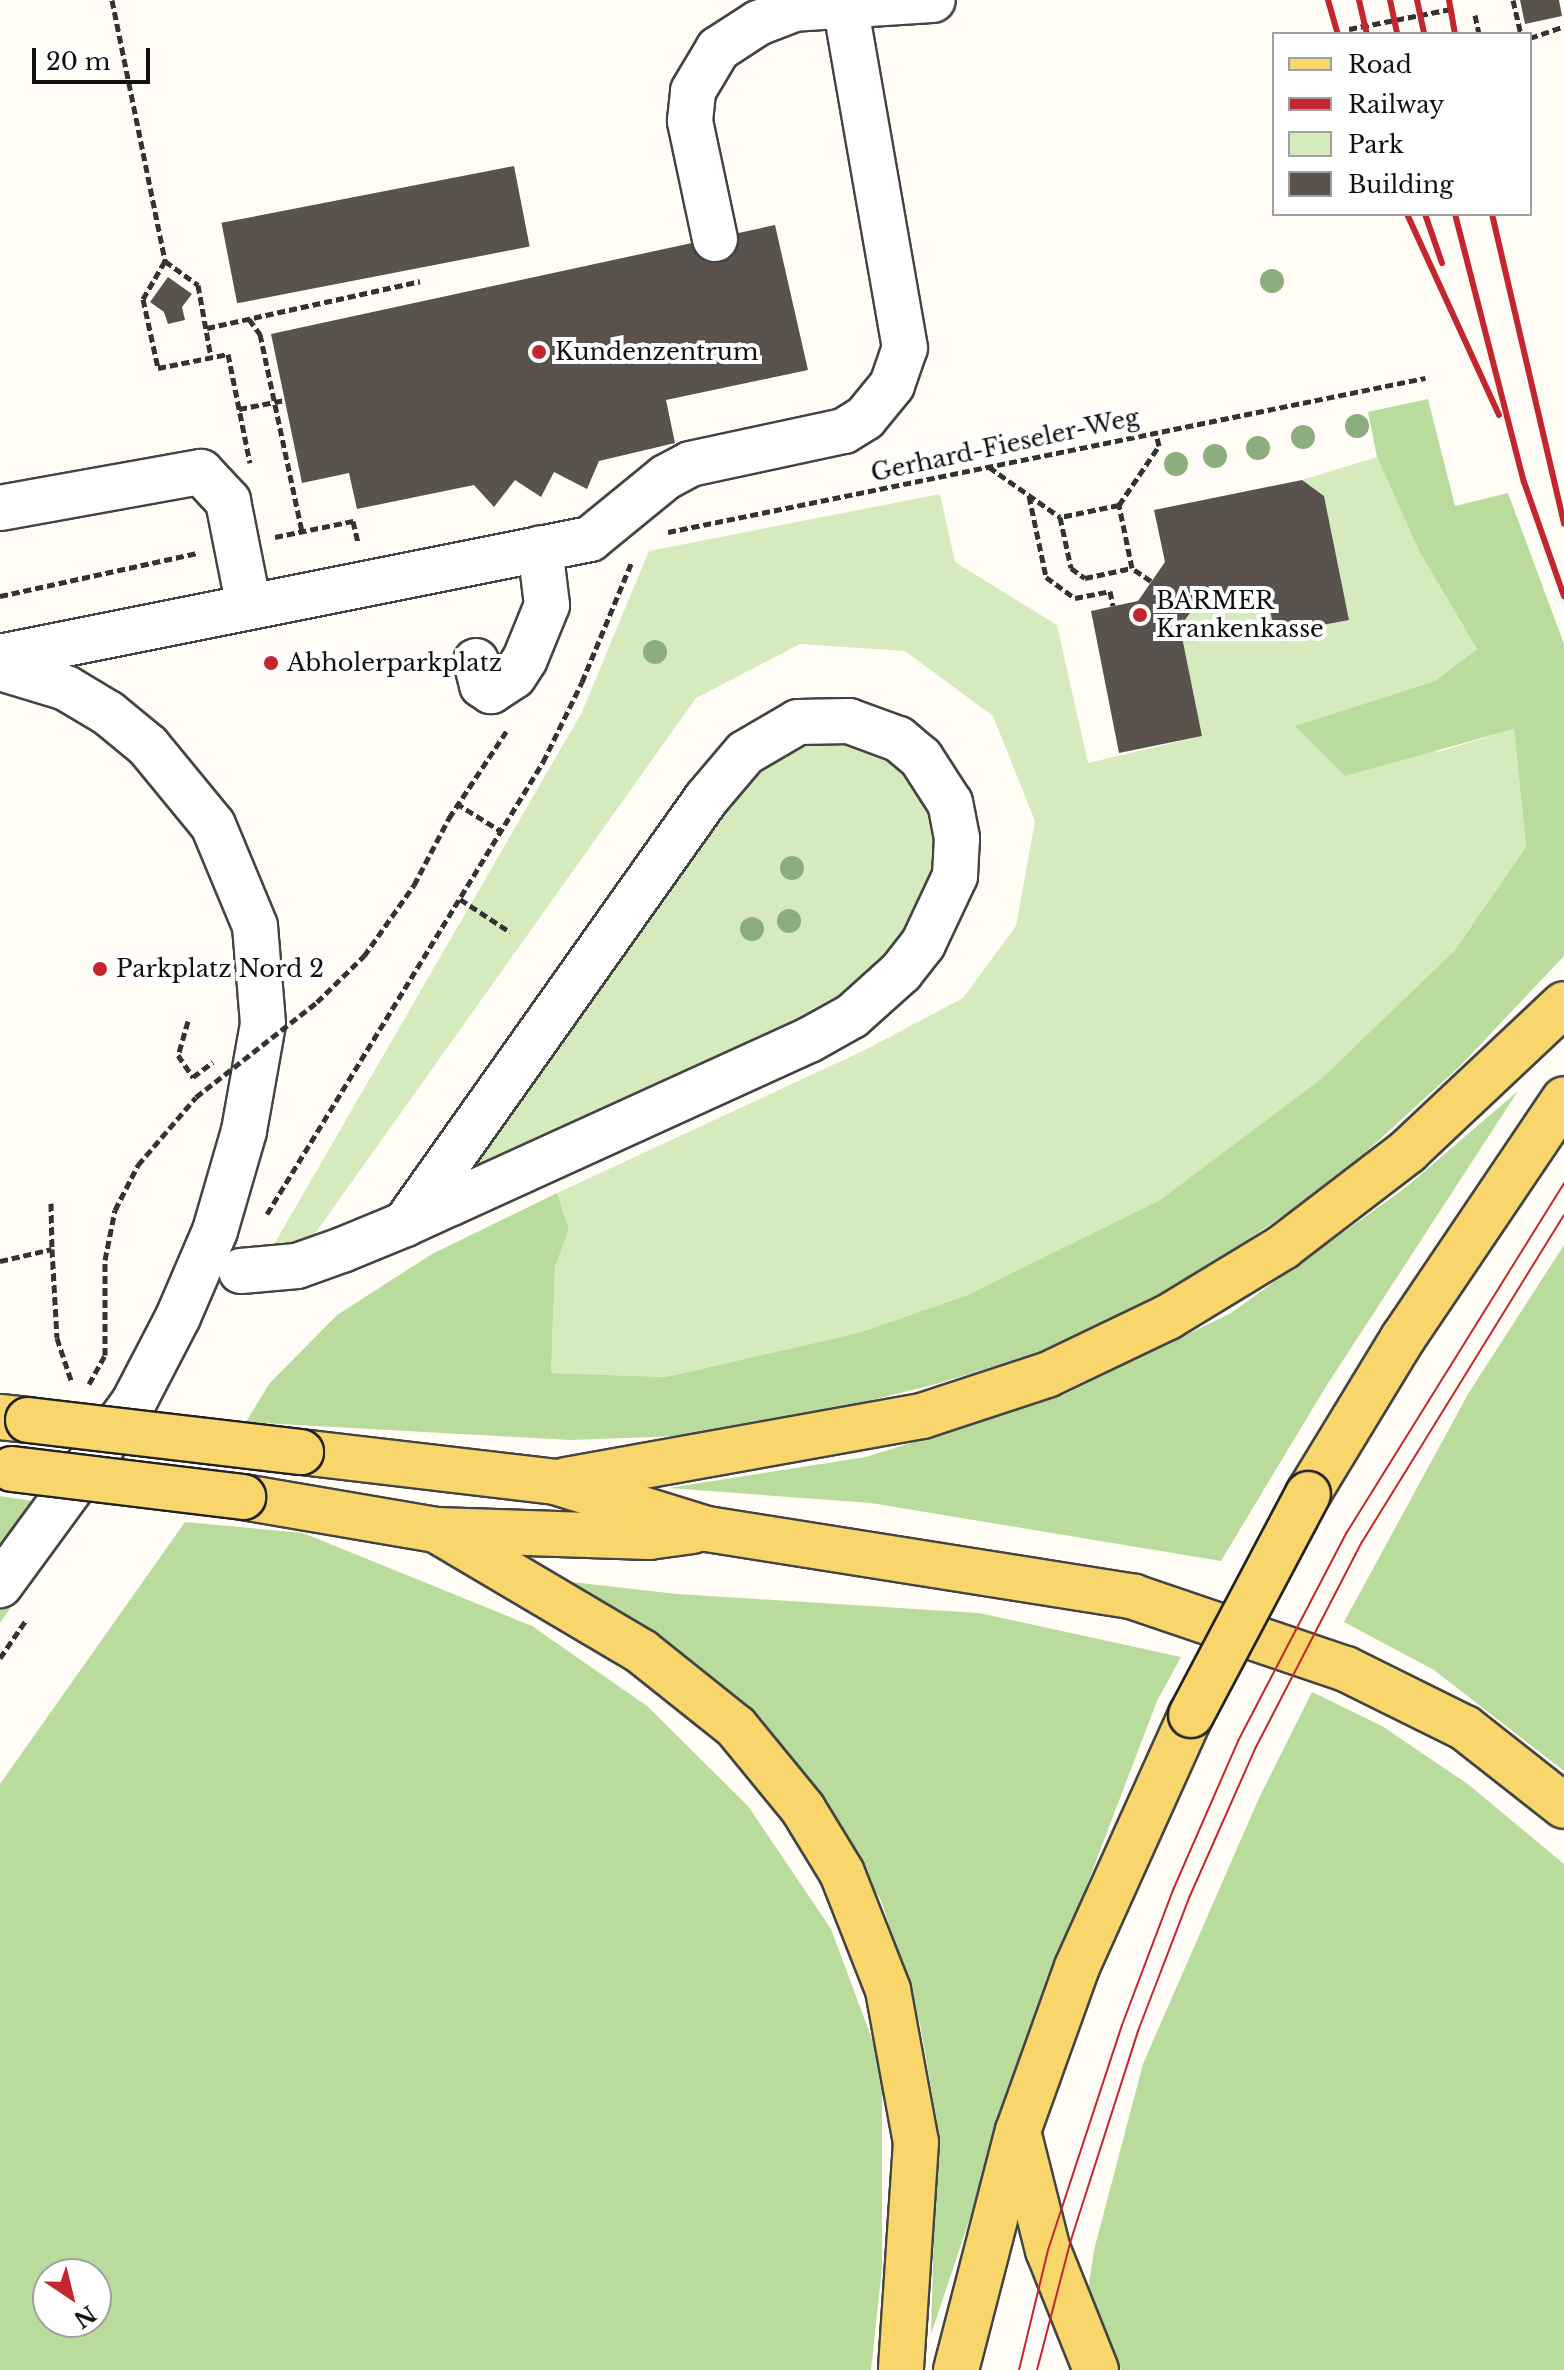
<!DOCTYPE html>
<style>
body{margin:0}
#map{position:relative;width:1564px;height:2370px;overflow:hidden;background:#fffdf5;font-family:"Libre Baskerville",serif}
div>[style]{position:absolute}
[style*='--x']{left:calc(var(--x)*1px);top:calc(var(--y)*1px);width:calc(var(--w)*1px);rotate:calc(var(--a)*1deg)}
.green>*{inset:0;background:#d5ebbd}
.forest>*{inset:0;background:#b9dc9c}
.building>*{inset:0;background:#5a524d;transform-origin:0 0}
.path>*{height:5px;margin-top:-2.5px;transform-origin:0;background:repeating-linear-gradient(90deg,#333 0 8px,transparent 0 12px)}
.roads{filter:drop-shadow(2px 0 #444) drop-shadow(-2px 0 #444) drop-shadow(0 2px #444) drop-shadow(0 -2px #444)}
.minor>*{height:44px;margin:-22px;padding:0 22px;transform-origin:22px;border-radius:22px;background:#fff}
.major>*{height:44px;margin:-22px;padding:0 22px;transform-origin:22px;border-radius:22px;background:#f9d66b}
.tram>*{height:2px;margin:-1px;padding:0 1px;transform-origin:1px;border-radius:1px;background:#c4262e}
.rail>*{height:6px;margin:-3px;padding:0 3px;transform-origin:3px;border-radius:3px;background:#c4262e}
.path-bridge>*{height:5px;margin-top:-2.5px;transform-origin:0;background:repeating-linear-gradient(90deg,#333 0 8px,transparent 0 12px)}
.bridges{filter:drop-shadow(2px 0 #222) drop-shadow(-2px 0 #222) drop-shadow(0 2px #222) drop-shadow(0 -2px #222)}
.major-bridge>*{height:44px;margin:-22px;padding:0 22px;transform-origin:22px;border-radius:22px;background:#f9d66b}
.trees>*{width:24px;height:24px;margin:-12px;border-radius:50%;background:#8dad7f}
.dots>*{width:22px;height:22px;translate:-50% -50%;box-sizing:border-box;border:4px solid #fff;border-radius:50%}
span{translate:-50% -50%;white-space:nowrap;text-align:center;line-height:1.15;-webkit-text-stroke:8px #fff;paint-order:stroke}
.poi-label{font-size:24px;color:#111}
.left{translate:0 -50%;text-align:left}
.street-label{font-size:24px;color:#111}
.legend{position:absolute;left:1272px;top:32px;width:260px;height:184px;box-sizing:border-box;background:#fff;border:2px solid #a0a0a0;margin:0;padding:10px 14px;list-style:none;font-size:24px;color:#111}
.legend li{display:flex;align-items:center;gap:16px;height:40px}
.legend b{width:40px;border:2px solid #a0a0a0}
.north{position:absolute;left:32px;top:2258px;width:80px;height:80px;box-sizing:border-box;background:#fff;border:2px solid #a0a0a0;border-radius:50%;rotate:145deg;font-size:22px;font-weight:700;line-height:32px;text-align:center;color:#111}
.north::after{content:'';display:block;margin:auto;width:28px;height:36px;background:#c4262e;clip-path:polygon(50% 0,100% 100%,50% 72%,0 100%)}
.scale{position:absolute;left:32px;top:48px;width:118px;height:36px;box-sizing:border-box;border:4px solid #111;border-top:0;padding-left:10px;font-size:24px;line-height:28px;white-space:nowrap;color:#111;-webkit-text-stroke:6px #fff;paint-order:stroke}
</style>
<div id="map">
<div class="green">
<div style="clip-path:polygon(1377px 457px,1419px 551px,1477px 649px,1435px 681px,1296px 726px,1438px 752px,1514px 729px,1526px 847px,1455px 950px,1321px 1079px,1160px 1200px,965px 1296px,858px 1333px,666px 1377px,551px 1373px,555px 1267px,569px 1229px,557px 1193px,865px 1050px,963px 998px,1016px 926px,1035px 821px,993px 716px,905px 651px,800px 644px,696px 698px,304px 1249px,269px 1253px,582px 712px,649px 551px,940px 494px,955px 562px,1057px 625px,1088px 763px,1202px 736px,1180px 627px,1197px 603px,1246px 593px,1270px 610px,1276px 634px,1349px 620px,1324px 496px,1302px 480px)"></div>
<div style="clip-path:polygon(844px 730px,905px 754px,949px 855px,928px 910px,840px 1011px,436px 1200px,679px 847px,790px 734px)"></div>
</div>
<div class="forest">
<div style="clip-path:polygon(1428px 399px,1455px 506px,1508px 493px,1564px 644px,1564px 956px,1460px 1066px,1333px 1182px,1201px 1271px,1068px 1344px,936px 1384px,736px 1434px,570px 1440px,246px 1422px,269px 1384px,337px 1315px,432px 1254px,557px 1193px,569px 1229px,555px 1267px,551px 1373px,666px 1377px,858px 1333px,965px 1296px,1160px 1200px,1321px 1079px,1455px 950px,1526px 847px,1514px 729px,1345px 776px,1295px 726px,1435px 681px,1477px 649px,1419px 551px,1377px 457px,1368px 412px)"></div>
<div style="clip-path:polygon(1518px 1091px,1325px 1388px,1221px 1561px,871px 1503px,668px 1488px,866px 1457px,1063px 1395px,1231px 1313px,1405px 1188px)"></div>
<div style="clip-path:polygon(1564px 1245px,1564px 1771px,1434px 1670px,1344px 1622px,1468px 1394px)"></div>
<div style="clip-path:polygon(0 1496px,78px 1508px,0 1623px)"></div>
<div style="clip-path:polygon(evenodd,185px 1522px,303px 1533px,532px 1626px,647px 1706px,748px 1806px,831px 1929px,882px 2066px,882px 2268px,871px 2370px,0 2370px,0 1784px,185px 1522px,48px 2274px,96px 2274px,96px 2322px,48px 2322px,48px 2274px)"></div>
<div style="clip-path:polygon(563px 1581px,677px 1594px,979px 1613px,1181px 1657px,1157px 1701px,1046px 1992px,931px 2334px,937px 2122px,920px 2024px,881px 1900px,829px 1817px,744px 1704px)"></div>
<div style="clip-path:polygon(1312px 1692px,1382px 1726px,1469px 1785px,1564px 1864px,1564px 2370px,1121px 2370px,1086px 2304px,1094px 2250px,1143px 2064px,1259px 1798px)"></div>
</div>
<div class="building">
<div style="clip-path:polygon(1520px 0,1559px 0,1562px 16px,1525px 24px)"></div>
<div style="left:514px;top:166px;width:82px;height:298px;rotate:79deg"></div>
<div style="clip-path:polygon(775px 225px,808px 370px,666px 400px,675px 443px,599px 461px,587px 489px,554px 472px,541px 497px,515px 480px,494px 507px,474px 485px,357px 509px,349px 473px,302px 483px,271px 334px)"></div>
<div style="clip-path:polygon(168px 277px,192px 294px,182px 307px,185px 320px,168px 324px,164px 312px,150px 302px)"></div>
<div style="clip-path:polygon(1302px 480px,1324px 496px,1349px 620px,1275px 634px,1270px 610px,1246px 593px,1197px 603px,1180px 627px,1202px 736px,1119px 753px,1091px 611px,1138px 601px,1165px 562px,1154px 510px)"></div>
</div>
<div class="path">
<div style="--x:112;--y:0;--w:266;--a:78.5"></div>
<div style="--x:165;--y:261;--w:44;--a:120.1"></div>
<div style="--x:143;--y:299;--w:71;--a:77.7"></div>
<div style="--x:158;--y:368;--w:71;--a:-11.3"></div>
<div style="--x:228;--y:354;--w:111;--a:78.6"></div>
<div style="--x:1513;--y:0;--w:35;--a:77"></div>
<div style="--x:1475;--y:15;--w:19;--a:78"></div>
<div style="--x:1349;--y:29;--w:104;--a:-11.1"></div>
<div style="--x:1451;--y:9;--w:25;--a:81"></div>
<div style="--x:1530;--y:38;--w:36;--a:-19"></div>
<div style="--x:165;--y:261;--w:41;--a:36"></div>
<div style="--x:198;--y:285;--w:73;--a:79.8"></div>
<div style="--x:249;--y:319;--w:19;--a:54"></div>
<div style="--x:260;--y:334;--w:202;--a:78"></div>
<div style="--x:207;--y:328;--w:218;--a:-12.4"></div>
<div style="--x:239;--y:409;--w:47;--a:-11.1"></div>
<div style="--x:989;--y:467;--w:87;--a:35.2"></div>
<div style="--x:1029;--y:496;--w:83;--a:78.1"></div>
<div style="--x:1046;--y:577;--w:36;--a:36"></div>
<div style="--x:1075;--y:598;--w:36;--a:-11"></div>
<div style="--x:1110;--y:591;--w:15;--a:79"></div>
<div style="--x:1119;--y:505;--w:60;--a:168.5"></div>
<div style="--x:1060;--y:517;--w:52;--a:77.8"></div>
<div style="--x:1071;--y:568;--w:17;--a:36"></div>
<div style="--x:1085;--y:578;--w:48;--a:-12"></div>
<div style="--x:668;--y:532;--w:773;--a:-11.5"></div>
<div style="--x:275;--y:537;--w:80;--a:-11.6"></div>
<div style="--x:353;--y:521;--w:23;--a:77"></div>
<div style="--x:1151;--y:581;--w:23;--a:-146"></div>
<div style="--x:1132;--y:568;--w:64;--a:-101.7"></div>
<div style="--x:1119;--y:505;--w:71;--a:-55.9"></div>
<div style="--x:1159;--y:446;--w:13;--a:-103"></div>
<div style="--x:0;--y:596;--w:203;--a:-12.3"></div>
<div style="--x:456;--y:803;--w:53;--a:31.9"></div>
<div style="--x:449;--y:818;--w:107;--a:-56.5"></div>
<div style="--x:460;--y:899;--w:60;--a:33.4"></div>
<div style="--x:188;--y:1021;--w:35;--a:106"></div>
<div style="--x:178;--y:1055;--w:27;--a:56"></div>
<div style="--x:193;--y:1077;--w:25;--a:-37"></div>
<div style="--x:51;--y:1203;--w:46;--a:88.8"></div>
<div style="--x:267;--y:1214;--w:530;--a:-58.59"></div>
<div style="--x:543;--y:762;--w:89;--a:-64"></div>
<div style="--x:582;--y:682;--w:131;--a:-67.5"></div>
<div style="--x:0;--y:1261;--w:53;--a:-13"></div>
<div style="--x:52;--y:1249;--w:89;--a:86.8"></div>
<div style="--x:57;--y:1338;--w:47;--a:71.6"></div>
<div style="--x:0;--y:1658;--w:46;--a:-55.6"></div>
</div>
<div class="roads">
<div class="minor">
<div style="--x:715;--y:239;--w:121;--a:-102"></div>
<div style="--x:690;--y:121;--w:30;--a:-84"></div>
<div style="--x:693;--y:91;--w:49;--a:-59.2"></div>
<div style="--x:718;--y:49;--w:48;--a:-33"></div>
<div style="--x:758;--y:23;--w:39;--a:-21"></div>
<div style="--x:794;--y:9;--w:139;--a:-3.7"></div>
<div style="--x:0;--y:508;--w:204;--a:-10.2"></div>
<div style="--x:201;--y:472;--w:40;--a:47"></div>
<div style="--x:228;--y:501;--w:108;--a:78.8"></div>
<div style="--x:0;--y:657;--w:602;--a:-11.31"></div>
<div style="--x:590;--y:539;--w:98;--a:-39.2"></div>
<div style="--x:666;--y:477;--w:27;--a:-28"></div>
<div style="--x:690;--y:464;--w:157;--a:-12.1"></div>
<div style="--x:844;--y:431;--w:25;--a:-32"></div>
<div style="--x:865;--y:418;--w:43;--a:-50.7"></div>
<div style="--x:892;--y:385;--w:39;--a:-71"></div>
<div style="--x:905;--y:348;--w:353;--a:-99.9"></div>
<div style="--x:476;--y:661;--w:25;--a:76"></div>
<div style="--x:482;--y:685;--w:11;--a:34"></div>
<div style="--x:491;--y:691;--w:27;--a:-33"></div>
<div style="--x:514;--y:676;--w:20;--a:-57"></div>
<div style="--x:525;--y:659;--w:58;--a:-67.8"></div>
<div style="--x:547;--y:605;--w:57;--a:-97"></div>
<div style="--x:0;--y:668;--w:69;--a:16.9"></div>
<div style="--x:66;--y:688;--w:49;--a:30.8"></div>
<div style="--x:108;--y:713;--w:52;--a:39.5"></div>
<div style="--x:148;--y:746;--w:102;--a:50.6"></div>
<div style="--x:213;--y:825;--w:109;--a:67.4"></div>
<div style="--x:255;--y:926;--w:98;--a:85.3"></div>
<div style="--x:263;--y:1024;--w:109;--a:100.1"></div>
<div style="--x:244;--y:1131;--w:104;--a:106.2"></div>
<div style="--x:215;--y:1231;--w:94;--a:113.3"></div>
<div style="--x:178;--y:1317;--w:96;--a:117.4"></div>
<div style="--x:134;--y:1402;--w:227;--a:126.2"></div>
<div style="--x:241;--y:1271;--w:56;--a:-5.1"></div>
<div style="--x:297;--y:1266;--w:48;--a:-19.6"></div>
<div style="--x:342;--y:1250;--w:68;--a:-22.4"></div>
<div style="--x:405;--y:1224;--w:51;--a:-24.5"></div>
<div style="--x:451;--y:1203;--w:393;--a:-24.5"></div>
<div style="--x:809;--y:1040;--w:49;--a:-29.2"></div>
<div style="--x:852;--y:1016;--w:66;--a:-41.9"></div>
<div style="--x:901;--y:972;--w:36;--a:-52"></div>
<div style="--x:923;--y:944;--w:75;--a:-64.8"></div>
<div style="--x:955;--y:876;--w:38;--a:-87"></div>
<div style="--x:957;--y:838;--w:36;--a:-101"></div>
<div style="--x:950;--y:803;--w:54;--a:-122.8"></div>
<div style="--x:921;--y:758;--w:30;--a:-140"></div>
<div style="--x:898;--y:739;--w:52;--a:-159.8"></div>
<div style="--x:849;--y:721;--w:51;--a:178.9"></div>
<div style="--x:798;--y:722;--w:61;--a:149.7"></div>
<div style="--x:745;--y:753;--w:60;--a:130.3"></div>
<div style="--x:706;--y:799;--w:521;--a:125.31"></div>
</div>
<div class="major">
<div style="--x:0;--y:1417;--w:28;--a:6"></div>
<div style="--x:301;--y:1452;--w:256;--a:6.7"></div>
<div style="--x:555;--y:1482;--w:159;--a:17.2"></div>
<div style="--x:707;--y:1529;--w:432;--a:9"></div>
<div style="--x:1134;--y:1597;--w:224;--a:18.8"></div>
<div style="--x:1346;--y:1669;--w:133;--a:26.4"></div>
<div style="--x:1465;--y:1728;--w:126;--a:38.2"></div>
<div style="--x:566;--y:1480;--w:362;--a:-10.2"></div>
<div style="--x:922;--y:1416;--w:132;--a:-18.2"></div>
<div style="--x:1047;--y:1375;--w:134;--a:-25.6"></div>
<div style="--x:1168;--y:1317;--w:135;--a:-31.3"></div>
<div style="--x:1283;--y:1247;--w:158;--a:-37.5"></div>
<div style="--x:1408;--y:1151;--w:214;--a:-43.3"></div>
<div style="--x:1308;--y:1494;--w:183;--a:-58.7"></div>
<div style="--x:1403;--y:1338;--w:288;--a:-56"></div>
<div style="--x:243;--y:1497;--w:196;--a:9.7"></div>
<div style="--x:436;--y:1530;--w:213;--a:1.9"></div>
<div style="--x:649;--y:1537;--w:44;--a:-7.8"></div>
<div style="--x:436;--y:1530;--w:239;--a:30.6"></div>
<div style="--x:642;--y:1652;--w:120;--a:38.6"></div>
<div style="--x:736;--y:1727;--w:106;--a:50.7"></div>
<div style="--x:803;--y:1809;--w:75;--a:58.6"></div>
<div style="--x:842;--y:1873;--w:126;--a:68.5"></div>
<div style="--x:888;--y:1990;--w:155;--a:79.6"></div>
<div style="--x:916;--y:2142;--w:228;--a:93.8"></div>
<div style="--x:1018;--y:2131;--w:123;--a:75.9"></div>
<div style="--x:1048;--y:2250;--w:129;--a:68.2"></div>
<div style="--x:956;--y:2370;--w:247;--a:-75.5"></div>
<div style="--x:1018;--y:2131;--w:174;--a:-70.2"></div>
<div style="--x:1077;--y:1967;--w:277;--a:-65.7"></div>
</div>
</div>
<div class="tram">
<div style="--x:1019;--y:2370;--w:123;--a:-76.4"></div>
<div style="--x:1048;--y:2250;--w:237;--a:-71.8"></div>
<div style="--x:1122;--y:2025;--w:144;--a:-69.3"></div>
<div style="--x:1173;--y:1890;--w:163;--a:-66.4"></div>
<div style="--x:1238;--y:1741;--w:236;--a:-62.5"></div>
<div style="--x:1347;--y:1532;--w:411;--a:-58.1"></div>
<div style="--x:1037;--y:2370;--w:131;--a:-75.4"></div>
<div style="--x:1070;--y:2243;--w:223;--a:-72.2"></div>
<div style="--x:1138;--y:2031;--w:142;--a:-69"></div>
<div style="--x:1189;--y:1898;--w:165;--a:-66.1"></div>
<div style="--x:1256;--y:1747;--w:231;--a:-62.7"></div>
<div style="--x:1362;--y:1542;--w:384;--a:-58.3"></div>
</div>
<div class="rail">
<div style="--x:1328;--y:0;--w:35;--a:74"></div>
<div style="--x:1359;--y:0;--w:35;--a:77"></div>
<div style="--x:1390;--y:0;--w:35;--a:78"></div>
<div style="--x:1417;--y:0;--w:35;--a:78"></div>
<div style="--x:1449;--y:0;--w:35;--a:80"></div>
<div style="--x:1407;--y:214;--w:221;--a:65.4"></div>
<div style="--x:1425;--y:214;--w:52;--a:70.9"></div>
<div style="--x:1455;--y:214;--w:277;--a:75.6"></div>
<div style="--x:1524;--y:482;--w:121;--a:70.7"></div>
<div style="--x:1492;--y:214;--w:318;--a:76.9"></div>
</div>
<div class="path-bridge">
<div style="--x:89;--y:1384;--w:33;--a:-61"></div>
<div style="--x:105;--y:1355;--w:95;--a:-90"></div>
<div style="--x:105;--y:1260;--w:51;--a:-78.7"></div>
<div style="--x:115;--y:1210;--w:51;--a:-62.9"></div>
<div style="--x:138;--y:1165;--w:89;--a:-49.5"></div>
<div style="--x:196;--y:1097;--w:154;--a:-38.1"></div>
<div style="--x:317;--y:1002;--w:66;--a:-44.4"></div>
<div style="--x:364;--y:956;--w:87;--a:-54.8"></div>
<div style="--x:414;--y:885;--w:76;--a:-62.4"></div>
</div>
<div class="bridges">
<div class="major-bridge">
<div style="--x:28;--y:1420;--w:275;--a:6.7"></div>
<div style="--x:12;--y:1469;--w:233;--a:6.9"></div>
<div style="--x:1191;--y:1715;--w:250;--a:-62.1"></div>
</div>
</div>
<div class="trees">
<div style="left:1272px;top:281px"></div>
<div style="left:1357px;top:426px"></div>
<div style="left:1303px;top:437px"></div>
<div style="left:1258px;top:448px"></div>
<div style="left:1215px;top:456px"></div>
<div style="left:1176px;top:464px"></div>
<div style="left:655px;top:652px"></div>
<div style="left:792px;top:868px"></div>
<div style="left:789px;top:921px"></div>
<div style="left:752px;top:929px"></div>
</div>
<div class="dots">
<div style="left:539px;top:352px;background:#c4262e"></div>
<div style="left:1140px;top:615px;background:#c4262e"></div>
<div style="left:271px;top:663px;background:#c4262e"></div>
<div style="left:100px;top:969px;background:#c4262e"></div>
</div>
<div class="poi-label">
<span class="left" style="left:555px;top:352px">Kundenzentrum</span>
<span class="left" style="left:1156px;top:615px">BARMER<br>Krankenkasse</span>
<span class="left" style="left:287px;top:663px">Abholerparkplatz</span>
<span class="left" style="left:116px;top:969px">Parkplatz Nord 2</span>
</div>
<div class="street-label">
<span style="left:1005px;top:445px;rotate:-12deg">Gerhard-Fieseler-Weg</span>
</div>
<ul class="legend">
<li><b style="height:10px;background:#f9d66b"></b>Road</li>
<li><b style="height:10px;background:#c4262e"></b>Railway</li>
<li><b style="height:22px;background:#d5ebbd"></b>Park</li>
<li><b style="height:22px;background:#5a524d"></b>Building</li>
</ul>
<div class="north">N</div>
<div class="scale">20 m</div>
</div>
